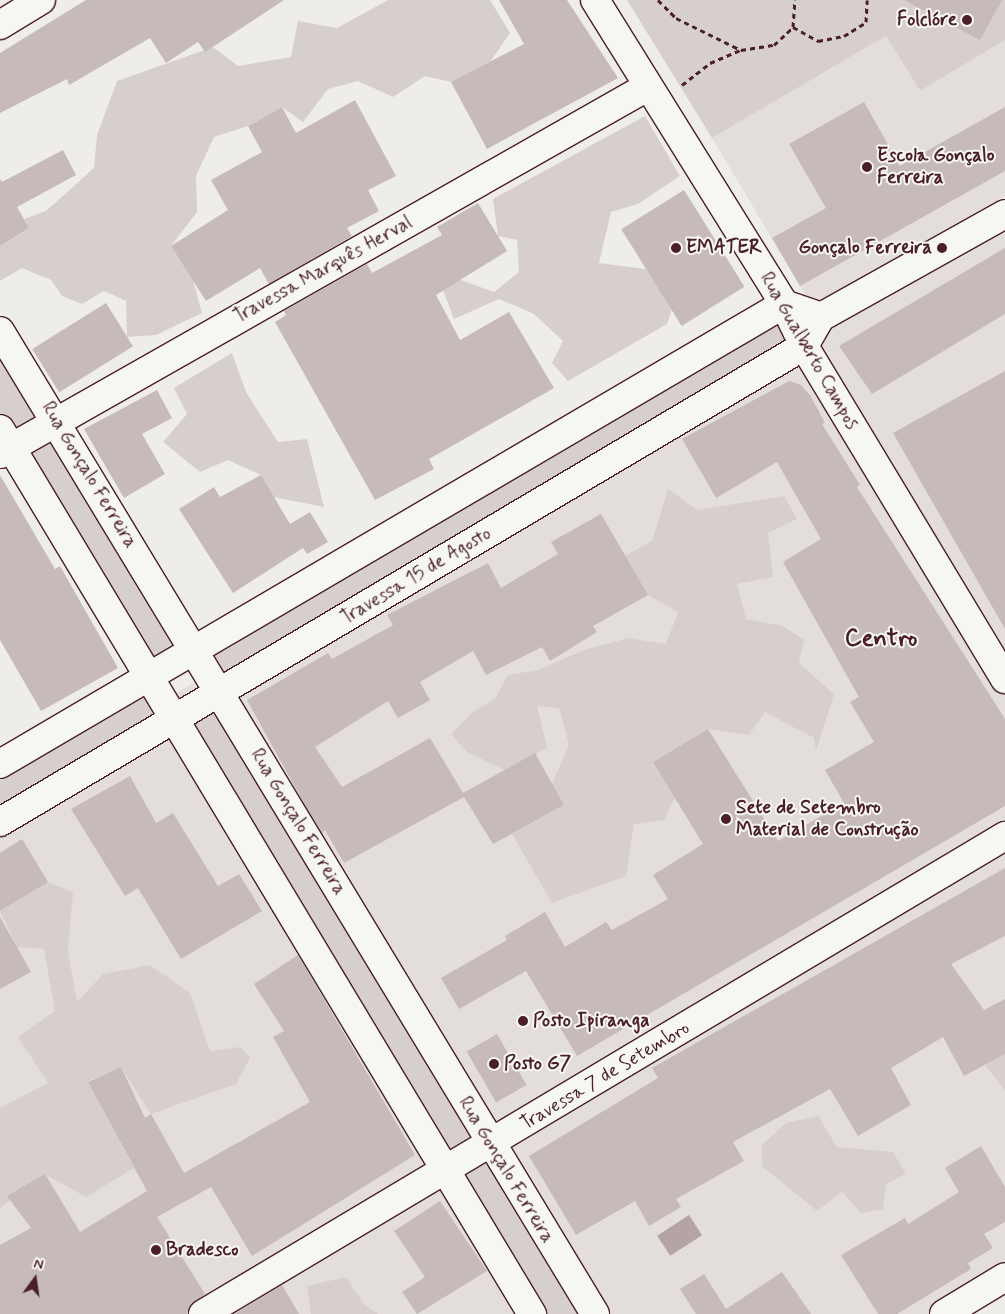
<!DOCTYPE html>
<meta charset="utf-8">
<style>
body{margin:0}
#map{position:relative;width:1005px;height:1314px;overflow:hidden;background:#efedea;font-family:Mynerve,sans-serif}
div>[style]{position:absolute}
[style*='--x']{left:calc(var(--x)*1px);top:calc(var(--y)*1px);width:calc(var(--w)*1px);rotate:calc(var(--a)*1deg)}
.built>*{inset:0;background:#e3dedc}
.green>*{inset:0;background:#d7cfce}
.water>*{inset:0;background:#b4a4a5;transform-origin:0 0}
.building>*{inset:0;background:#c6babb;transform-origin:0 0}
.path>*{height:3px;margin-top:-1.5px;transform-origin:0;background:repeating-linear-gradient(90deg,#4a1f2b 0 5px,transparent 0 9px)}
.roads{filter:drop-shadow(1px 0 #4a1f2b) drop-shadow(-1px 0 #4a1f2b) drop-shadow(0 1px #4a1f2b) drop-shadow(0 -1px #4a1f2b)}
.minor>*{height:28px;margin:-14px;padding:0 14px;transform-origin:14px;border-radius:14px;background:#f6f6f2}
.dots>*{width:14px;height:14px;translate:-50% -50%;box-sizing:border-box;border:2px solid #f6f6f2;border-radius:50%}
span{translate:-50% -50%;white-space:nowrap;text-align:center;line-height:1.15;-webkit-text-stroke:4px #f6f6f2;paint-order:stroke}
.poi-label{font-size:19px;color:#4a1f2b;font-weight:700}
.right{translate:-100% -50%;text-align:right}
.left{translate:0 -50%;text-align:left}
.street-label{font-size:19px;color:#4a1f2b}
.district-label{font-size:24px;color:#4a1f2b;font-weight:700}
.north{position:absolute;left:10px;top:1254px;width:50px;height:50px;-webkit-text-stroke:4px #f6f6f2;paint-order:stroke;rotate:14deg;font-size:14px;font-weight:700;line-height:20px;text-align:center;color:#4a1f2b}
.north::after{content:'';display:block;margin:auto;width:18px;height:22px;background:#4a1f2b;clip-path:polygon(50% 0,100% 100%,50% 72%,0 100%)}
</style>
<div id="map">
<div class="built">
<div style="clip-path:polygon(886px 36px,920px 91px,1005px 40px,1005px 196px,812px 306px,712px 138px)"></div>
<div style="clip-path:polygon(1005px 213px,1005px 1276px,943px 1314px,0 1314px,0 797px,786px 333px)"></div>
</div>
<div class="green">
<div style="clip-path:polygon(388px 0,490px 0,510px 33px,490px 62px,451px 82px,425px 76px,393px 97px,358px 81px,328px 89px,303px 122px,282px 107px,248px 126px,214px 137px,196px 176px,197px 212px,171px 246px,193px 280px,202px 313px,156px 335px,127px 337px,126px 301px,104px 291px,82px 304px,62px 296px,51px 280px,22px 268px,0 281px,0 246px,29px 228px,24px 219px,46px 211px,94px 168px,97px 135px,117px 81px,213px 47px,238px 66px,291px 57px,298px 21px,337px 28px)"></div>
<div style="clip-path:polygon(627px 0,1005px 0,1005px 40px,920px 91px,886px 36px,712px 138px)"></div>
<div style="clip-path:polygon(645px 116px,680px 176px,638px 204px,611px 212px,599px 263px,646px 269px,672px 309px,667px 324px,568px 381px,552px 363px,563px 341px,534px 314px,499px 299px,454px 319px,439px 280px,458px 279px,494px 292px,519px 272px,517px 240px,498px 236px,493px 199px)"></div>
<div style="clip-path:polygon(evenodd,784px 304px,804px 346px,220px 692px,595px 1314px,532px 1314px,175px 717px,0 822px,0 764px,149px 675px,0 429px,0 331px,194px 649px,784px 304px,194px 649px,220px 692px,175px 716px,149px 675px,194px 649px)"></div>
<div style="clip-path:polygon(232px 353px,246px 392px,278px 442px,307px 439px,324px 507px,273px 497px,261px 475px,228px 460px,200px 472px,163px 442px,187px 414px,174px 388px)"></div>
<div style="clip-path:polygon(668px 489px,697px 510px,784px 496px,797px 519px,768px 533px,773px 577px,737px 584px,746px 619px,783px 626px,804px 640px,799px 663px,834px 694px,816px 751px,814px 738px,765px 712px,749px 735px,708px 729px,653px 762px,675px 797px,664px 820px,634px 824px,626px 876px,552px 903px,512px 834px,564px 805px,552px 784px,569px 745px,559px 708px,537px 706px,547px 748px,504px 770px,467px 752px,451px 734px,473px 712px,495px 699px,508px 675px,538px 670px,587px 649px,629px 638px,666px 644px,678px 612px,648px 595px,625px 556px,652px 541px)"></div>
<div style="clip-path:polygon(48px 882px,73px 892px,68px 951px,77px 1002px,103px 974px,150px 965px,190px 993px,210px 1051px,241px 1047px,250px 1058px,236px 1084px,151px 1114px,121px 1067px,88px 1081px,134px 1168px,86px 1197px,45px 1174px,0 1208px,0 1108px,48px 1083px,18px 1037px,55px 1011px,44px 949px,17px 947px,0 911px)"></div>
<div style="clip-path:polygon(1005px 1054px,1005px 1091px,985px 1065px)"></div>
<div style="clip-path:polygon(818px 1116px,837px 1147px,893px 1152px,906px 1174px,886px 1184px,883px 1209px,861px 1213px,842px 1192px,817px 1211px,762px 1166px,762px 1145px,786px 1123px)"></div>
<div style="clip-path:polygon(346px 1277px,363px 1303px,378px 1314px,311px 1314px,307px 1286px)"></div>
</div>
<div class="water">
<div style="left:689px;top:1215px;width:24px;height:38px;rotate:57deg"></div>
</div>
<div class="building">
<div style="clip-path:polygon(86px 0,284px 0,205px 52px,198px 42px,166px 63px,150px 38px,69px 85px,67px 79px,0 113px,0 53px)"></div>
<div style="clip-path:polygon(499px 0,567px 0,618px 78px,487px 149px,451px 82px,524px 44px)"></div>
<div style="clip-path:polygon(904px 0,1002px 0,980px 40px)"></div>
<div style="clip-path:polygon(355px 100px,396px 176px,368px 190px,379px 211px,347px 228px,352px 236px,269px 284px,260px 268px,206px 301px,171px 246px,228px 210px,211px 180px,262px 152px,248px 126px,282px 107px,296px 133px)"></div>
<div style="clip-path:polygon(864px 102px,900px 166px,1005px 107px,1005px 171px,800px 286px,772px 238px,826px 208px,789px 144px)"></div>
<div style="clip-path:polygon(63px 150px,76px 175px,17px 207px,29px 228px,0 246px,0 179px,2px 182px)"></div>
<div style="left:684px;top:190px;width:114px;height:74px;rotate:58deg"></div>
<div style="clip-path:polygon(478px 203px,507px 251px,436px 295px,460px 340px,509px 312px,554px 388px,429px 459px,434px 469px,375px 500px,275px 322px,286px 315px,284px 311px,367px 264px,372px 273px,442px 235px,437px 227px)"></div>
<div style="clip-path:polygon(1005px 248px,1005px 314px,872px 394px,839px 346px)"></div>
<div style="left:106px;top:303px;width:51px;height:87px;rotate:58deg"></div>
<div style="clip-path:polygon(1005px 371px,1005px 629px,893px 433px)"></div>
<div style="clip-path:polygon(789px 381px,801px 385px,810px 395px,825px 423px,822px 424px,860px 485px,857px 487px,1005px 719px,1005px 806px,577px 1056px,526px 971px,459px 1009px,441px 978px,507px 940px,505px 936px,545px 912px,565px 947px,606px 922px,612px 930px,668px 899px,653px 875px,703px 844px,653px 762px,708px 729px,778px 841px,844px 803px,825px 770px,874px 742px,850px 702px,859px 697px,783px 562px,821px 539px,777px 462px,716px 498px,682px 439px)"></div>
<div style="clip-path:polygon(157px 390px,172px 418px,142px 434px,165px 474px,124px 498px,84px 429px)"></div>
<div style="clip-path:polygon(0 475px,55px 569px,60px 566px,118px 668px,41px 711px,0 640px)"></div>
<div style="clip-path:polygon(261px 475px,290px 524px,310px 512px,328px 542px,307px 554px,303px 548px,233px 593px,179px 509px,214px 487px,220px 497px)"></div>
<div style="clip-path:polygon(601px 514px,648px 595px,593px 626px,597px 632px,550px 661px,542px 647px,486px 675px,473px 651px,420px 682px,430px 700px,398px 718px,388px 701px,315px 747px,342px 787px,430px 738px,463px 793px,535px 753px,564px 805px,493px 844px,464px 797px,344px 863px,325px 830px,322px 833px,306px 807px,247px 700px,328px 653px,332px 659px,393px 625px,387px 615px,488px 563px,501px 588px,558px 554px,551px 542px)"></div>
<div style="clip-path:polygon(130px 776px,156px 823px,173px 813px,218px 886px,239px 874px,262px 911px,181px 959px,138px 888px,125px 896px,71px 809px)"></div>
<div style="clip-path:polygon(22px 839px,48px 882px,0 911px,0 853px)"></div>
<div style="clip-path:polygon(1005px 868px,1005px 936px,951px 964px,984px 1010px,1005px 999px,1005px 1054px,964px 1076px,943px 1037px,891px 1068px,911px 1105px,858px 1136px,830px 1089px,733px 1142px,744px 1161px,676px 1199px,681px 1207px,649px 1226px,635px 1201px,576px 1235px,529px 1156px,658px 1078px,652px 1068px)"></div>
<div style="clip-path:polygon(0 917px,31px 972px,0 989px)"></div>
<div style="clip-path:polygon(298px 955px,415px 1155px,252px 1256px,211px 1187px,157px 1217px,205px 1294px,190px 1306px,187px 1314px,0 1314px,0 1245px,31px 1228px,7px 1196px,45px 1174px,80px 1232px,147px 1191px,88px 1082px,121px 1067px,145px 1118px,151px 1114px,184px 1173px,310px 1102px,273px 1037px,284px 1031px,254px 984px)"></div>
<div style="left:497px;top:1034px;width:59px;height:35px;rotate:60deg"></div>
<div style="clip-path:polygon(981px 1146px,1005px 1187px,1005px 1222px,984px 1234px,993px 1248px,968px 1263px,971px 1269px,897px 1314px,878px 1314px,841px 1255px,905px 1218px,908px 1224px,959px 1192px,945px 1168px)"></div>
<div style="clip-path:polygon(440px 1201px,487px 1271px,417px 1314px,402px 1292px,425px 1277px,394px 1231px)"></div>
<div style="clip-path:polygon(782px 1272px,811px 1314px,696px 1314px,680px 1289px,704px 1274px,726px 1309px)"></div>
<div style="clip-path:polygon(282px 1285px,299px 1314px,234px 1314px)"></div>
</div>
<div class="path">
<div style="--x:658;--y:0;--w:25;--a:45"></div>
<div style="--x:676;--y:18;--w:72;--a:26.2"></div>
<div style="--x:793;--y:27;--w:29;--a:29"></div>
<div style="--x:818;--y:41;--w:26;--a:-11"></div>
<div style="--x:844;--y:36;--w:26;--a:-32"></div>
<div style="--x:866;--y:22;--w:22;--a:-87"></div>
<div style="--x:682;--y:85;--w:36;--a:-38"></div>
<div style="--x:710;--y:63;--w:34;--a:-23"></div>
<div style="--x:741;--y:50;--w:33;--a:-9"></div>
<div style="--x:774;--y:45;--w:26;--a:-43"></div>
<div style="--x:793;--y:27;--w:27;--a:-86"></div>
</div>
<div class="roads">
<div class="minor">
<div style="--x:595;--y:0;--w:358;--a:58.1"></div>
<div style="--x:784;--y:304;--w:47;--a:64.5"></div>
<div style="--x:804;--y:346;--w:389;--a:58.9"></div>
<div style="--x:0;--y:25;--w:48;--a:-31.4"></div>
<div style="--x:0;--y:331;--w:1149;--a:58.81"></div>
<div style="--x:0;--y:429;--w:1033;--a:58.99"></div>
<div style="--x:0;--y:454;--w:744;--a:-29.56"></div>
<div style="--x:0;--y:764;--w:909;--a:-30.4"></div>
<div style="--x:784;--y:304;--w:39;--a:19"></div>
<div style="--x:0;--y:822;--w:934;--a:-30.63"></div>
<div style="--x:804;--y:346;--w:34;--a:-60"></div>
<div style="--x:821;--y:317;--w:211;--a:-29.2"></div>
<div style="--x:203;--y:1314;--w:934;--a:-30.8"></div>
<div style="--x:944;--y:1314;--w:71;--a:-31.2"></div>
</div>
</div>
<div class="dots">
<div style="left:967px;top:20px;background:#4a1f2b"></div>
<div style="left:867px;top:167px;background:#4a1f2b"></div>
<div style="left:676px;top:248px;background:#4a1f2b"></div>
<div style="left:942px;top:248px;background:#4a1f2b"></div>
<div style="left:726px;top:819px;background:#4a1f2b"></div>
<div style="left:523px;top:1021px;background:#4a1f2b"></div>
<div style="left:494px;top:1064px;background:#4a1f2b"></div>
<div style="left:156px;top:1250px;background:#4a1f2b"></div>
</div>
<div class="poi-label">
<span class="right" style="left:957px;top:20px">Folclóre</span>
<span class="left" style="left:877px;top:167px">Escola Gonçalo<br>Ferreira</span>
<span class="left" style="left:686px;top:248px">EMATER</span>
<span class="right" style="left:932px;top:248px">Gonçalo Ferreira</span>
<span class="left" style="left:736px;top:819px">Sete de Setembro<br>Material de Construção</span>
<span class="left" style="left:533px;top:1021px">Posto Ipiranga</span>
<span class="left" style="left:504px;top:1064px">Posto G7</span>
<span class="left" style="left:166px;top:1250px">Bradesco</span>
</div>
<div class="street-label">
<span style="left:323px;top:270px;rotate:-29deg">Travessa Marquês Herval</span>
<span style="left:809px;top:351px;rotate:60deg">Rua Gualberto Campos</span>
<span style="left:89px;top:475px;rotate:59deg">Rua Gonçalo Ferreira</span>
<span style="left:416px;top:576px;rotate:-31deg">Travessa 15 de Agosto</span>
<span style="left:298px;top:822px;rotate:59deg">Rua Gonçalo Ferreira</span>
<span style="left:605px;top:1076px;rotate:-31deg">Travessa 7 de Setembro</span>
<span style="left:506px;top:1170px;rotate:59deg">Rua Gonçalo Ferreira</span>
</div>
<div class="district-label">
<span style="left:881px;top:639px">Centro</span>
</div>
<div class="north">N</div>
</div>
